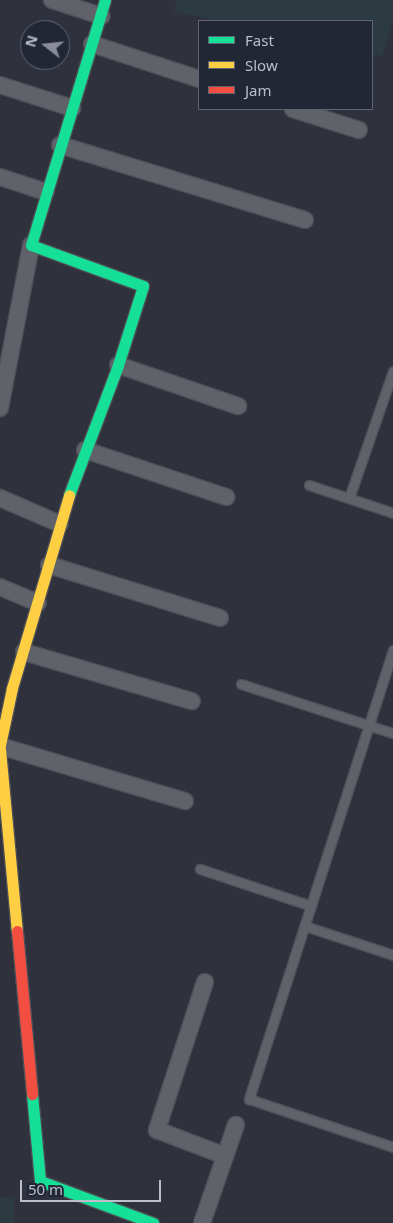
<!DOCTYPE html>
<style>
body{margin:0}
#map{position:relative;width:393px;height:1223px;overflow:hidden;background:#2f323c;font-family:"Noto Sans",sans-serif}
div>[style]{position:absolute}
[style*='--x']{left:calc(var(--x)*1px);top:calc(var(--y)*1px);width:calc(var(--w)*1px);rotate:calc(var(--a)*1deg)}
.green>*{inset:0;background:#2c3a41;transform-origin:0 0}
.roads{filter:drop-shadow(1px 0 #4d4f56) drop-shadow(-1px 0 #4d4f56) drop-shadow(0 1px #4d4f56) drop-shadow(0 -1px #4d4f56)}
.lane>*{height:9px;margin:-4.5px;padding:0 4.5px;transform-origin:4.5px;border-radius:4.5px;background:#60626a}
.street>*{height:16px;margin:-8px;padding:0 8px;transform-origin:8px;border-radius:8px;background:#60626a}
.fast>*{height:11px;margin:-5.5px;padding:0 5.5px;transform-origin:5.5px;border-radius:5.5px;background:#16e098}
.slow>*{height:11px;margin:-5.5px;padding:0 5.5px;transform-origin:5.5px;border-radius:5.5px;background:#ffcf43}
.jam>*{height:11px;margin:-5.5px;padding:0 5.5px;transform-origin:5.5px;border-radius:5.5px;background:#f24e42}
span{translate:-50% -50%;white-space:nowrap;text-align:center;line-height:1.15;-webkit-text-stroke:4px #222736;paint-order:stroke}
.legend{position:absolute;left:198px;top:20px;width:175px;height:90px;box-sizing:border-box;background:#222736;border:1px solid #5f6372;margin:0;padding:6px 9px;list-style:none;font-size:15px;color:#bbbecb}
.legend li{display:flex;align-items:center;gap:10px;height:25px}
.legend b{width:25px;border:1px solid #5f6372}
.north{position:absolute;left:20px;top:20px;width:50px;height:50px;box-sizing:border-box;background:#222736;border:1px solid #5f6372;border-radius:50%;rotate:286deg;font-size:14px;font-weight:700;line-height:20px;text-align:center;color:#bbbecb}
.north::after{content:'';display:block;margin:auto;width:18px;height:22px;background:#8a8d99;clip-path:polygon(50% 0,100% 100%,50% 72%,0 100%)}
.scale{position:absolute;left:20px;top:1180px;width:141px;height:22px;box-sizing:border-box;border:2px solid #bbbecb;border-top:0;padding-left:6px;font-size:15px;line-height:18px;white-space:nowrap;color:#bbbecb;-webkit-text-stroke:4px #222736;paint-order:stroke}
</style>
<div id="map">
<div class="green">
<div style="clip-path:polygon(176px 0,393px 0,393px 18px,382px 56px,372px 54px,372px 21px,218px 21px,174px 12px)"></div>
<div style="left:14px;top:1197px;width:26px;height:14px;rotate:90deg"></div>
</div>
<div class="roads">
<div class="lane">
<div style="--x:309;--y:485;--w:89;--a:18.4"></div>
<div style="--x:349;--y:498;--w:134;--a:-70.9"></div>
<div style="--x:393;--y:650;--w:472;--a:107.8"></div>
<div style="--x:249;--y:1099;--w:152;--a:18.4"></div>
<div style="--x:241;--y:684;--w:160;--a:17.9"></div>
<div style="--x:200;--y:869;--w:117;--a:18.4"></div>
<div style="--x:305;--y:926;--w:93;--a:18.2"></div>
</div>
<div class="street">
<div style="--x:52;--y:0;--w:52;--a:18.1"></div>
<div style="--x:92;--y:44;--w:113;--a:18.1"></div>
<div style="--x:0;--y:85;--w:76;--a:17.7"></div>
<div style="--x:293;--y:109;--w:69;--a:17.7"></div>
<div style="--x:60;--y:145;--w:256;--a:17"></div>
<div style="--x:0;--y:177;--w:48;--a:18.1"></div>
<div style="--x:118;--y:365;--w:127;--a:18.9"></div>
<div style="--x:0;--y:408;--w:166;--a:-79.2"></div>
<div style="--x:85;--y:450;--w:149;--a:18.4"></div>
<div style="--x:0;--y:498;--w:65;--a:23.4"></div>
<div style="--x:49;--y:565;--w:179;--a:17.2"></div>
<div style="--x:0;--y:587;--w:41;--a:22.8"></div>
<div style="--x:24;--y:652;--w:175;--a:16.3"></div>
<div style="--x:0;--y:746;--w:193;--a:16.6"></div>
<div style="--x:205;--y:982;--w:156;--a:108"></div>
<div style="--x:157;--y:1130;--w:73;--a:20.9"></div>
<div style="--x:202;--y:1223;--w:104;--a:-70.9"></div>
</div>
<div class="fast">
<div style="--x:69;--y:495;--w:139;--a:-69.3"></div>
<div style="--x:118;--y:365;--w:83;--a:-72.4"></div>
<div style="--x:143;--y:286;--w:119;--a:-159.9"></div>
<div style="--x:31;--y:245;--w:256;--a:-73.2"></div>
<div style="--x:32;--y:1094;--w:87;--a:84.7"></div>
<div style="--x:40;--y:1181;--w:121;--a:20.4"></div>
</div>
<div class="slow">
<div style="--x:0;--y:745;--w:58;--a:-78.1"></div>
<div style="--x:12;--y:688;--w:201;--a:-73.5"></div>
<div style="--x:0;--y:749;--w:183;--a:84.7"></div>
</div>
<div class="jam">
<div style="--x:17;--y:931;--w:164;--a:84.7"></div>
</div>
</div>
<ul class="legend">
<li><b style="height:6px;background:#16e098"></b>Fast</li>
<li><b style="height:6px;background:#ffcf43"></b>Slow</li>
<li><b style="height:6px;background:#f24e42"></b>Jam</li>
</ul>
<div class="north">N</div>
<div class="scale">50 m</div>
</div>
